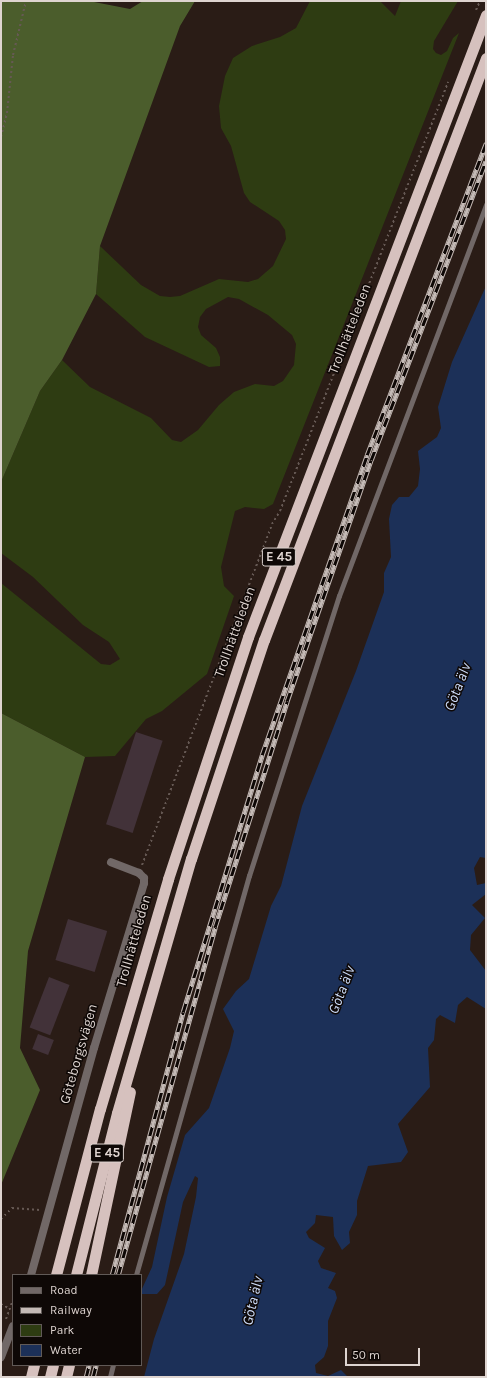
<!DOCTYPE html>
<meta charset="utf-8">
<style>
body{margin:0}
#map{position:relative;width:487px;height:1378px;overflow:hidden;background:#2a1c16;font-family:Karla,sans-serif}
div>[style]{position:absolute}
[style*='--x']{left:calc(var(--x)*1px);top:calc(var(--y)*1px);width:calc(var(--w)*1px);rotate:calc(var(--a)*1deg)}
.green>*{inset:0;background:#2e3c12}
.forest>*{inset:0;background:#4b5d2c}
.water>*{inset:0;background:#1c3058}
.building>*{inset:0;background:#423239;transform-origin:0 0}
.path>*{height:2px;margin-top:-1px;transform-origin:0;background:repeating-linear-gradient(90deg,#665954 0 2px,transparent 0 5px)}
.service>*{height:4.5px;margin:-2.25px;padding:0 2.25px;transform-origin:2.25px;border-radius:2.25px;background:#716867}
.minor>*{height:8px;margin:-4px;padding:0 4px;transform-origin:4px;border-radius:4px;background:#716867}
.trunk>*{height:11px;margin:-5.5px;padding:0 5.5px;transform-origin:5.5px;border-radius:5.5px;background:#d6c1be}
.rail>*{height:4.5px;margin-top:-2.25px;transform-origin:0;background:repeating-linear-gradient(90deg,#0e0806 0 9px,#c4bab6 0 18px);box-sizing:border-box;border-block:1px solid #c4bab6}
span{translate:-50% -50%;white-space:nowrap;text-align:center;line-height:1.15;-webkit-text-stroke:3px #0e0806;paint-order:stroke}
.shield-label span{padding:1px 3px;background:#0e0806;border:1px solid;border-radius:3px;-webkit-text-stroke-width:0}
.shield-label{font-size:13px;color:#ded4d0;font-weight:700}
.street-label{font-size:14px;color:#ded4d0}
.water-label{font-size:15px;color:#cbdaf7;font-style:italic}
.frame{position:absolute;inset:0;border:2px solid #ded4d0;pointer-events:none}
.legend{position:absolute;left:12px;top:1274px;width:130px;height:92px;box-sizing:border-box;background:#0e0806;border:1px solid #615a57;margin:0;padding:5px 7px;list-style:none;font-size:12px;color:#ded4d0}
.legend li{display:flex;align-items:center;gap:8px;height:20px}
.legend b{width:20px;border:1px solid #615a57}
.scale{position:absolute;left:345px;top:1348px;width:75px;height:18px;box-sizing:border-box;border:2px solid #ded4d0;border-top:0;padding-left:5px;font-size:12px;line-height:14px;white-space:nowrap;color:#ded4d0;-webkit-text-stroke:3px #0e0806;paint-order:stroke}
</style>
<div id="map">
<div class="green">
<div style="clip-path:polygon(310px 1px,380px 1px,395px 16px,401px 1px,458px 1px,434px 41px,433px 49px,436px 53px,441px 55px,447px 51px,453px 38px,459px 33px,273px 504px,264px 509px,245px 507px,235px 511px,221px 567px,224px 586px,234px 596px,207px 674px,162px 711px,146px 719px,115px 756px,85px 757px,1px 713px,1px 583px,101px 664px,110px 665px,120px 659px,109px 642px,83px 625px,33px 577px,1px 553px,1px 482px,40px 391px,62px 360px,90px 387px,151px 418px,172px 440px,181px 442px,198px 430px,219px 405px,234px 392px,255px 384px,274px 386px,283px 381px,294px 365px,296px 344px,292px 335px,268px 315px,239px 299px,228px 297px,206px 309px,200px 317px,198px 327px,201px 335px,216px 348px,220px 357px,220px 366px,209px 367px,145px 337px,96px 294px,100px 246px,141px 285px,160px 296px,170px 297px,180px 296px,219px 279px,248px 282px,258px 279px,273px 266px,286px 239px,285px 230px,279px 221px,250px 202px,244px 193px,231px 146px,221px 128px,219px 106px,225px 76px,233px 58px,252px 46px,280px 37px,296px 28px)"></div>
</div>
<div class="forest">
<div style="clip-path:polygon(1px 1px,89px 1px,130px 9px,143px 1px,195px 1px,180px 26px,100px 246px,96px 294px,62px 360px,40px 391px,1px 482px)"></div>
<div style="clip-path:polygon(1px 713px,85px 757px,28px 951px,20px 1048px,40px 1090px,1px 1185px)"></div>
</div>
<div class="water">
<div style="clip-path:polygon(486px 286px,486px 858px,480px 857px,474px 868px,477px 885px,486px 883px,486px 894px,472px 905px,485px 918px,471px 935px,470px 950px,486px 971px,486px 1009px,467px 997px,458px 1005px,455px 1023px,440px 1015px,436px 1019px,434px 1040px,428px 1048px,430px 1087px,398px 1124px,408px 1152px,401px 1162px,368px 1166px,357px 1201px,357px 1215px,349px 1232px,350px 1243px,342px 1250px,334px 1236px,333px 1217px,316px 1215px,315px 1223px,306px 1232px,309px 1238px,325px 1248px,318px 1261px,321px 1268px,336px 1273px,328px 1288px,335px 1291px,337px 1298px,328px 1321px,328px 1346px,324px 1357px,315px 1365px,316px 1373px,328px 1376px,341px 1370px,348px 1377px,144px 1377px,154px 1339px,184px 1254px,196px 1197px,198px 1178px,195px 1176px,183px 1202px,165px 1285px,157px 1294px,141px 1294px,141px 1291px,152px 1267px,167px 1197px,185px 1135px,209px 1108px,230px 1048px,234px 1031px,223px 1009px,236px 991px,249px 979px,271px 906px,281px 886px,302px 806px,356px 671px,384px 592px,384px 573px,391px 557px,389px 519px,392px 505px,399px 497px,409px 497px,418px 486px,420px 469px,418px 451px,437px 437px,441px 428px,438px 407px,452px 362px)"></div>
</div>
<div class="building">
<div style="left:136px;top:732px;width:28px;height:97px;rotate:18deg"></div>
<div style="left:68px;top:919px;width:41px;height:43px;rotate:17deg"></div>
<div style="left:49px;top:977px;width:22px;height:54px;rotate:21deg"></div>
<div style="left:38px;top:1034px;width:17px;height:16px;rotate:21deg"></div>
</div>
<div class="path">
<div style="--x:476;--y:10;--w:10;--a:-66"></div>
<div style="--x:1;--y:137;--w:25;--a:-76"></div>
<div style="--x:7;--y:113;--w:58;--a:-84.1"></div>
<div style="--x:13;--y:55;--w:56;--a:-76.5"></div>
<div style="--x:142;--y:865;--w:365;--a:-69.1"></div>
<div style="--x:272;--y:524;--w:15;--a:-58"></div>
<div style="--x:280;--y:511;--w:461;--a:-68.6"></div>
<div style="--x:1;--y:1219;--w:16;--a:-45"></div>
<div style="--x:12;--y:1208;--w:28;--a:4"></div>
<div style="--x:1;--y:1304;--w:10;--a:29"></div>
<div style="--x:6;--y:1319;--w:20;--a:-70"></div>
</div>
<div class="service">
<div style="--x:136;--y:1275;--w:415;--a:-74.2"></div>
<div style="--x:249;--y:876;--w:294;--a:-72.2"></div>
<div style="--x:339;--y:596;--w:418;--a:-69.4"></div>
<div style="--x:110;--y:1377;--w:12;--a:-76"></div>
</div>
<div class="minor">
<div style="--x:31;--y:1275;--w:236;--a:-74.5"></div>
<div style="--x:94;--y:1048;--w:172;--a:-73.1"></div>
<div style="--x:144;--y:883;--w:5;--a:-90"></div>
<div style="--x:144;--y:878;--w:7;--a:-135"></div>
<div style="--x:139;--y:873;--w:30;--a:-159"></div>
<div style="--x:1;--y:1357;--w:33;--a:-69"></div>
</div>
<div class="trunk">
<div style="--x:56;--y:1275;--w:172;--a:-75.2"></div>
<div style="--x:100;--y:1109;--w:240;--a:-73.5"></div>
<div style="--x:168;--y:879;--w:255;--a:-71.7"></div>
<div style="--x:248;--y:637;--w:666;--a:-69.06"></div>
<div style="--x:76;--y:1275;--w:167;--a:-75.8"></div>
<div style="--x:117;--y:1113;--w:265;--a:-73.8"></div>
<div style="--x:191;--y:859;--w:231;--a:-71.6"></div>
<div style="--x:264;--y:640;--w:623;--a:-69.12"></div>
<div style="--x:91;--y:1275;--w:187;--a:-78"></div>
<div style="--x:31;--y:1377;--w:12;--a:-76"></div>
<div style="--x:50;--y:1377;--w:12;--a:-76"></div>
<div style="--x:66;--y:1377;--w:12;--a:-76"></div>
</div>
<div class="rail">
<div style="--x:112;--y:1275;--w:272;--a:-74.9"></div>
<div style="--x:183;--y:1012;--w:269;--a:-72.9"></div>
<div style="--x:262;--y:755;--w:318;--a:-70.7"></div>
<div style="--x:367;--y:455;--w:334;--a:-69.1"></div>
<div style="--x:118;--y:1275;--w:361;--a:-74.4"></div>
<div style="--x:215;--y:927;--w:237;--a:-72.3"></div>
<div style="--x:287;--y:701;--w:255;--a:-70.8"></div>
<div style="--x:371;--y:460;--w:320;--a:-69"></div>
<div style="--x:86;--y:1377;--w:12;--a:-76"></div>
<div style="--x:93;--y:1377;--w:12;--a:-76"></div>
</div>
<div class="shield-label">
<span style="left:279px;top:557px">E 45</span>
<span style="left:107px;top:1153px">E 45</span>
</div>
<div class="street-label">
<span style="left:350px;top:329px;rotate:-69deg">Trollhätteleden</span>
<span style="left:235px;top:632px;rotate:-70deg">Trollhätteleden</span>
<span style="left:134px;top:941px;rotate:-74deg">Trollhätteleden</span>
<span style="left:79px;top:1054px;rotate:-74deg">Göteborgsvägen</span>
</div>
<div class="water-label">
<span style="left:458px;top:687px;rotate:-69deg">Göta älv</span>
<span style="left:342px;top:990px;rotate:-69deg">Göta älv</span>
<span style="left:253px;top:1301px;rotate:-77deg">Göta älv</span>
</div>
<div class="frame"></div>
<ul class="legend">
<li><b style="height:5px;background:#716867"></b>Road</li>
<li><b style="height:5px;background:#c4bab6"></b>Railway</li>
<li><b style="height:11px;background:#2e3c12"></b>Park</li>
<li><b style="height:11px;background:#1c3058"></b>Water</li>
</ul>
<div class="scale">50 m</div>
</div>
